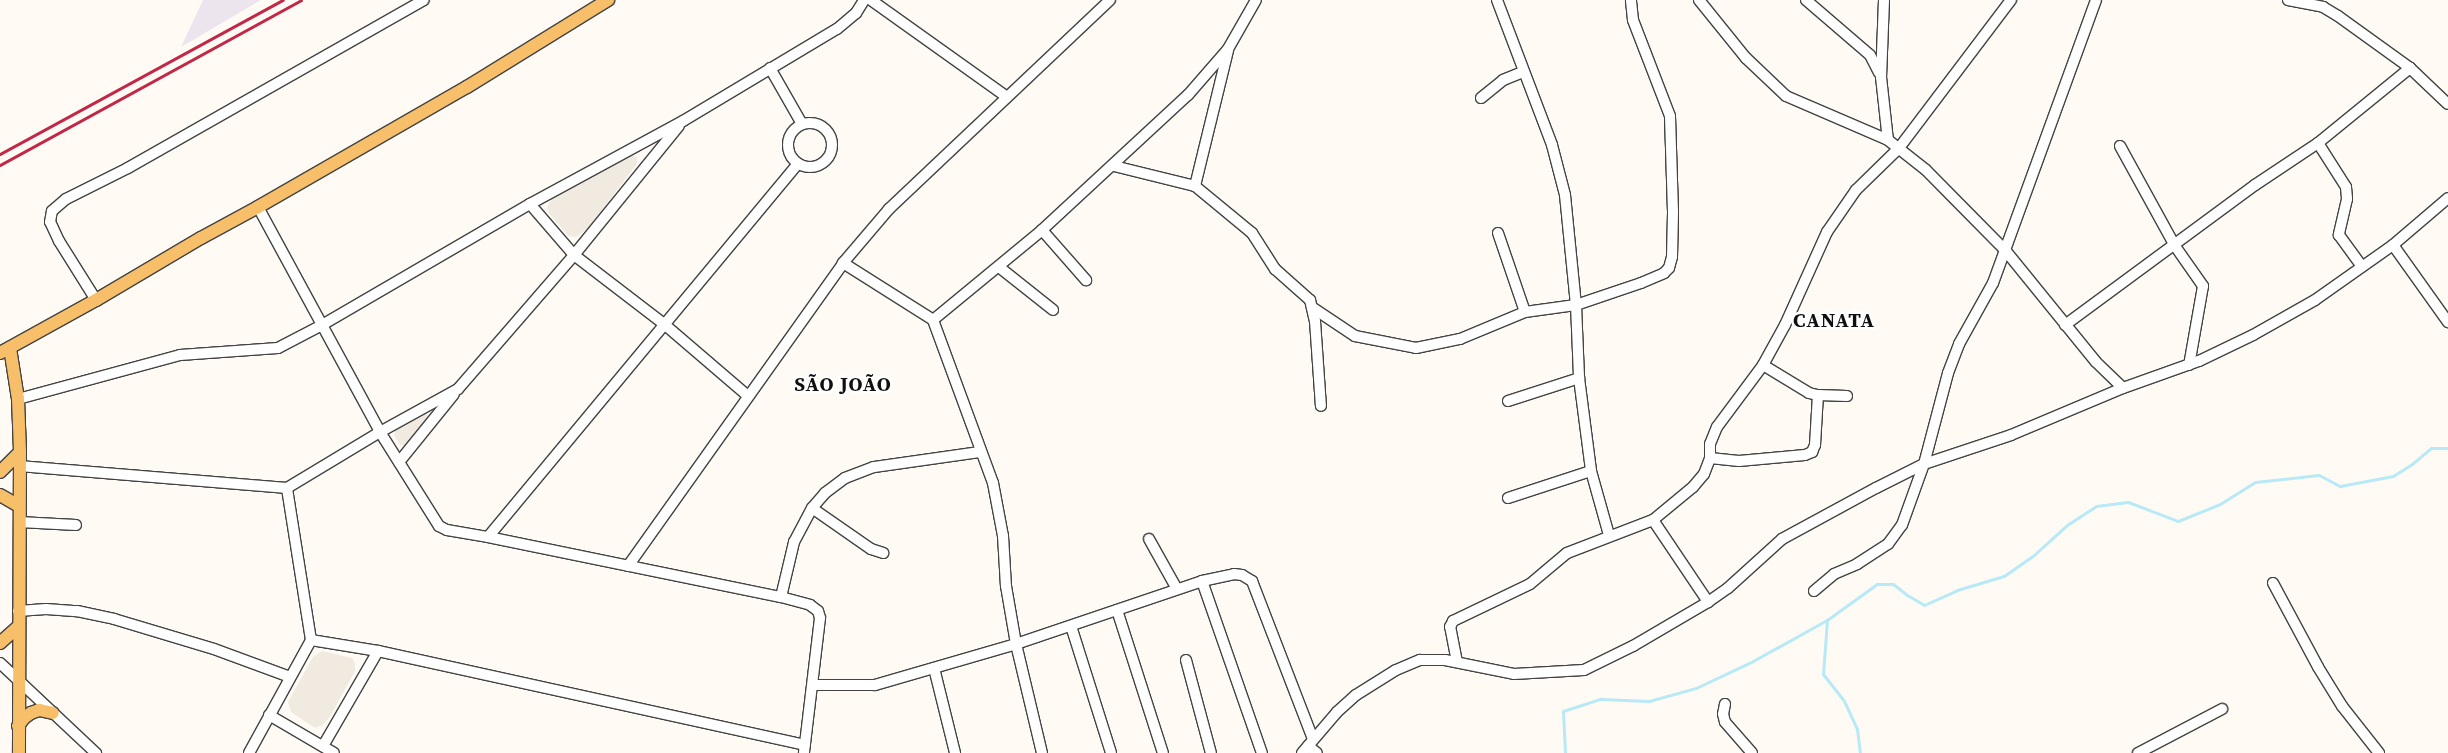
<!DOCTYPE html>
<meta charset="utf-8">
<style>
body{margin:0}
#map{position:relative;width:2448px;height:753px;overflow:hidden;background:#fffbf4;font-family:"Source Serif 4",serif}
div>[style]{position:absolute}
[style*='--x']{left:calc(var(--x)*1px);top:calc(var(--y)*1px);width:calc(var(--w)*1px);rotate:calc(var(--a)*1deg)}
.industrial>*{inset:0;background:#ece5ee}
.plaza>*{inset:0;background:#f0eae1}
.stream>*{height:3px;margin:-1.5px;padding:0 1.5px;transform-origin:1.5px;border-radius:1.5px;background:#b8e9f6}
.roads{filter:drop-shadow(1px 0 #434343) drop-shadow(-1px 0 #434343) drop-shadow(0 1px #434343) drop-shadow(0 -1px #434343)}
.minor>*{height:10px;margin:-5px;padding:0 5px;transform-origin:5px;border-radius:5px;background:#fff}
.minor>.ring{margin:-5px;padding:0;box-sizing:content-box;background:none;border:10px solid #fff;border-radius:50%}
.major>*{height:12px;margin:-6px;padding:0 6px;transform-origin:6px;border-radius:6px;background:#f8bf6b}
.rail>*{height:3px;margin:-1.5px;padding:0 1.5px;transform-origin:1.5px;border-radius:1.5px;background:#c22747}
span{translate:-50% -50%;white-space:nowrap;text-align:center;line-height:1.15;-webkit-text-stroke:5px #fff;paint-order:stroke}
.district-label{font-size:20px;color:#101010;font-weight:700;letter-spacing:1px}
</style>
<div id="map">
<div class="industrial">
<div style="clip-path:polygon(203px 0,261px 0,181px 47px)"></div>
</div>
<div class="plaza">
<div style="clip-path:polygon(630px 155px,637px 157px,637px 164px,588px 228px,576px 237px,568px 236px,548px 212px,547px 207px,552px 199px)"></div>
<div style="clip-path:polygon(426px 412px,428px 417px,407px 446px,400px 445px,394px 435px,396px 428px,419px 413px)"></div>
<div style="clip-path:polygon(322px 651px,352px 658px,355px 663px,355px 671px,331px 715px,323px 725px,315px 728px,291px 712px,288px 702px,313px 657px)"></div>
</div>
<div class="stream">
<div style="--x:1827;--y:620;--w:54;--a:94.2"></div>
<div style="--x:1823;--y:674;--w:34;--a:52"></div>
<div style="--x:1844;--y:701;--w:31;--a:65"></div>
<div style="--x:1857;--y:729;--w:24;--a:83"></div>
<div style="--x:1565;--y:753;--w:42;--a:-92.7"></div>
<div style="--x:1563;--y:711;--w:40;--a:-18"></div>
<div style="--x:1601;--y:699;--w:48;--a:2.4"></div>
<div style="--x:1649;--y:701;--w:49;--a:-15.5"></div>
<div style="--x:1696;--y:688;--w:63;--a:-25.3"></div>
<div style="--x:1753;--y:661;--w:85;--a:-29"></div>
<div style="--x:1827;--y:620;--w:62;--a:-35.8"></div>
<div style="--x:1877;--y:584;--w:16;--a:0"></div>
<div style="--x:1893;--y:584;--w:18;--a:38"></div>
<div style="--x:1907;--y:595;--w:20;--a:30"></div>
<div style="--x:1924;--y:605;--w:36;--a:-24"></div>
<div style="--x:1957;--y:590;--w:49;--a:-16.6"></div>
<div style="--x:2004;--y:576;--w:38;--a:-35"></div>
<div style="--x:2035;--y:554;--w:43;--a:-42.2"></div>
<div style="--x:2067;--y:525;--w:35;--a:-33"></div>
<div style="--x:2096;--y:506;--w:32;--a:-7"></div>
<div style="--x:2128;--y:502;--w:53;--a:20.8"></div>
<div style="--x:2178;--y:521;--w:45;--a:-22"></div>
<div style="--x:2220;--y:504;--w:41;--a:-32.2"></div>
<div style="--x:2255;--y:482;--w:64;--a:-6.2"></div>
<div style="--x:2319;--y:475;--w:24;--a:28"></div>
<div style="--x:2340;--y:486;--w:54;--a:-10.7"></div>
<div style="--x:2393;--y:476;--w:22;--a:-32"></div>
<div style="--x:2412;--y:464;--w:25;--a:-40"></div>
<div style="--x:2431;--y:448;--w:17;--a:0"></div>
</div>
<div class="roads">
<div class="minor">
<div style="--x:871;--y:0;--w:167;--a:35.5"></div>
<div style="--x:1497;--y:0;--w:155;--a:69.2"></div>
<div style="--x:1552;--y:145;--w:52;--a:75.4"></div>
<div style="--x:1565;--y:195;--w:111;--a:84.3"></div>
<div style="--x:1576;--y:305;--w:73;--a:87.6"></div>
<div style="--x:1579;--y:378;--w:94;--a:82.6"></div>
<div style="--x:1591;--y:471;--w:66;--a:74.3"></div>
<div style="--x:1699;--y:0;--w:75;--a:51"></div>
<div style="--x:1746;--y:58;--w:55;--a:43.5"></div>
<div style="--x:1786;--y:96;--w:111;--a:23.3"></div>
<div style="--x:1888;--y:140;--w:48;--a:38.3"></div>
<div style="--x:1926;--y:170;--w:112;--a:45.4"></div>
<div style="--x:2005;--y:250;--w:144;--a:50.9"></div>
<div style="--x:2096;--y:362;--w:37;--a:44"></div>
<div style="--x:2123;--y:388;--w:81;--a:-19.6"></div>
<div style="--x:2199;--y:361;--w:60;--a:-25.7"></div>
<div style="--x:2253;--y:335;--w:71;--a:-29.4"></div>
<div style="--x:2315;--y:300;--w:95;--a:-35.2"></div>
<div style="--x:2393;--y:245;--w:72;--a:-40.5"></div>
<div style="--x:1806;--y:0;--w:84;--a:40.7"></div>
<div style="--x:1870;--y:55;--w:20;--a:63"></div>
<div style="--x:1884;--y:0;--w:77;--a:92.2"></div>
<div style="--x:1881;--y:77;--w:63;--a:83.7"></div>
<div style="--x:2288;--y:0;--w:36;--a:11"></div>
<div style="--x:2323;--y:7;--w:17;--a:31"></div>
<div style="--x:2338;--y:16;--w:89;--a:35.8"></div>
<div style="--x:2410;--y:68;--w:52;--a:43.5"></div>
<div style="--x:770;--y:68;--w:64;--a:60.3"></div>
<div style="--x:1481;--y:98;--w:28;--a:-39"></div>
<div style="--x:1503;--y:80;--w:22;--a:-22"></div>
<div class="ring" style="left:788px;top:123px;width:34px;height:34px"></div>
<div style="--x:2318;--y:143;--w:52;--a:57.5"></div>
<div style="--x:2346;--y:187;--w:12;--a:85"></div>
<div style="--x:2347;--y:199;--w:37;--a:103"></div>
<div style="--x:2339;--y:235;--w:39;--a:54"></div>
<div style="--x:2120;--y:146;--w:114;--a:61.2"></div>
<div style="--x:2175;--y:246;--w:49;--a:55"></div>
<div style="--x:2203;--y:286;--w:80;--a:100"></div>
<div style="--x:1114;--y:166;--w:83;--a:13.9"></div>
<div style="--x:1195;--y:186;--w:74;--a:39.5"></div>
<div style="--x:1252;--y:233;--w:43;--a:57.4"></div>
<div style="--x:1275;--y:269;--w:47;--a:41.5"></div>
<div style="--x:1310;--y:300;--w:22;--a:77"></div>
<div style="--x:1315;--y:321;--w:85;--a:86"></div>
<div style="--x:1195;--y:186;--w:139;--a:-76.3"></div>
<div style="--x:530;--y:204;--w:67;--a:49.2"></div>
<div style="--x:574;--y:255;--w:113;--a:37.5"></div>
<div style="--x:664;--y:324;--w:111;--a:40.6"></div>
<div style="--x:258;--y:207;--w:256;--a:61.5"></div>
<div style="--x:380;--y:432;--w:111;--a:57.9"></div>
<div style="--x:439;--y:526;--w:9;--a:27"></div>
<div style="--x:447;--y:530;--w:42;--a:9.7"></div>
<div style="--x:488;--y:537;--w:299;--a:11.6"></div>
<div style="--x:781;--y:597;--w:30;--a:15"></div>
<div style="--x:810;--y:605;--w:10;--a:37"></div>
<div style="--x:818;--y:611;--w:7;--a:74"></div>
<div style="--x:820;--y:618;--w:136;--a:96.8"></div>
<div style="--x:1042;--y:230;--w:67;--a:48.7"></div>
<div style="--x:1498;--y:233;--w:83;--a:71.1"></div>
<div style="--x:1525;--y:312;--w:51;--a:-7.8"></div>
<div style="--x:1576;--y:305;--w:69;--a:-18.7"></div>
<div style="--x:1641;--y:283;--w:25;--a:-23"></div>
<div style="--x:1664;--y:273;--w:7;--a:-45"></div>
<div style="--x:1669;--y:268;--w:11;--a:-75"></div>
<div style="--x:1672;--y:257;--w:45;--a:-88.7"></div>
<div style="--x:1673;--y:212;--w:96;--a:-91.8"></div>
<div style="--x:1670;--y:116;--w:103;--a:-111.1"></div>
<div style="--x:1633;--y:20;--w:20;--a:-96"></div>
<div style="--x:2393;--y:245;--w:95;--a:54.5"></div>
<div style="--x:843;--y:263;--w:107;--a:32.3"></div>
<div style="--x:933;--y:320;--w:174;--a:69.8"></div>
<div style="--x:993;--y:483;--w:54;--a:79.3"></div>
<div style="--x:1003;--y:536;--w:50;--a:86.6"></div>
<div style="--x:1006;--y:586;--w:59;--a:80.2"></div>
<div style="--x:1016;--y:644;--w:112;--a:76.6"></div>
<div style="--x:999;--y:267;--w:69;--a:38.5"></div>
<div style="--x:96;--y:300;--w:70;--a:-122.1"></div>
<div style="--x:59;--y:241;--w:21;--a:-115"></div>
<div style="--x:50;--y:222;--w:11;--a:-80"></div>
<div style="--x:52;--y:211;--w:18;--a:-41"></div>
<div style="--x:66;--y:199;--w:69;--a:-26.6"></div>
<div style="--x:128;--y:168;--w:340;--a:-29.6"></div>
<div style="--x:1313;--y:308;--w:50;--a:33.7"></div>
<div style="--x:1355;--y:336;--w:62;--a:11.1"></div>
<div style="--x:1416;--y:348;--w:45;--a:-11.6"></div>
<div style="--x:1460;--y:339;--w:70;--a:-22.6"></div>
<div style="--x:933;--y:320;--w:141;--a:-39.5"></div>
<div style="--x:1042;--y:230;--w:199;--a:-42.8"></div>
<div style="--x:1188;--y:95;--w:61;--a:-49"></div>
<div style="--x:1228;--y:49;--w:56;--a:-60.3"></div>
<div style="--x:2065;--y:325;--w:236;--a:-36.4"></div>
<div style="--x:2255;--y:185;--w:76;--a:-33.7"></div>
<div style="--x:2318;--y:143;--w:119;--a:-39.2"></div>
<div style="--x:1763;--y:365;--w:54;--a:31.3"></div>
<div style="--x:1809;--y:393;--w:9;--a:13"></div>
<div style="--x:1818;--y:395;--w:29;--a:2"></div>
<div style="--x:18;--y:399;--w:168;--a:-15.2"></div>
<div style="--x:180;--y:355;--w:98;--a:-4.1"></div>
<div style="--x:278;--y:348;--w:50;--a:-27.6"></div>
<div style="--x:322;--y:325;--w:241;--a:-30.2"></div>
<div style="--x:530;--y:204;--w:174;--a:-28.5"></div>
<div style="--x:683;--y:121;--w:179;--a:-30.9"></div>
<div style="--x:837;--y:29;--w:25;--a:-40"></div>
<div style="--x:856;--y:13;--w:15;--a:-58"></div>
<div style="--x:1508;--y:401;--w:75;--a:-17.9"></div>
<div style="--x:1710;--y:458;--w:29;--a:6"></div>
<div style="--x:1739;--y:461;--w:66;--a:-5.2"></div>
<div style="--x:1805;--y:455;--w:8;--a:-23"></div>
<div style="--x:1812;--y:452;--w:8;--a:-67"></div>
<div style="--x:1815;--y:445;--w:50;--a:-86.6"></div>
<div style="--x:399;--y:462;--w:87;--a:-51"></div>
<div style="--x:19;--y:466;--w:269;--a:4.7"></div>
<div style="--x:287;--y:488;--w:109;--a:-31.1"></div>
<div style="--x:380;--y:432;--w:89;--a:-28.9"></div>
<div style="--x:458;--y:389;--w:177;--a:-49.1"></div>
<div style="--x:574;--y:255;--w:166;--a:-50.9"></div>
<div style="--x:1508;--y:498;--w:87;--a:-18"></div>
<div style="--x:812;--y:508;--w:72;--a:34.8"></div>
<div style="--x:871;--y:549;--w:13;--a:18"></div>
<div style="--x:1653;--y:520;--w:99;--a:56.1"></div>
<div style="--x:19;--y:522;--w:57;--a:3"></div>
<div style="--x:488;--y:537;--w:485;--a:-50.3"></div>
<div style="--x:1149;--y:539;--w:57;--a:60.8"></div>
<div style="--x:628;--y:566;--w:372;--a:-54.6"></div>
<div style="--x:843;--y:263;--w:71;--a:-49.6"></div>
<div style="--x:889;--y:209;--w:304;--a:-43.4"></div>
<div style="--x:1202;--y:581;--w:182;--a:70.8"></div>
<div style="--x:2273;--y:583;--w:95;--a:61.8"></div>
<div style="--x:2318;--y:667;--w:46;--a:58.4"></div>
<div style="--x:2342;--y:706;--w:60;--a:51.8"></div>
<div style="--x:1814;--y:591;--w:26;--a:-40"></div>
<div style="--x:1834;--y:574;--w:25;--a:-23"></div>
<div style="--x:1857;--y:564;--w:37;--a:-33"></div>
<div style="--x:1888;--y:544;--w:24;--a:-54"></div>
<div style="--x:1902;--y:525;--w:65;--a:-70.2"></div>
<div style="--x:1924;--y:464;--w:94;--a:-75.2"></div>
<div style="--x:1948;--y:373;--w:31;--a:-69"></div>
<div style="--x:1959;--y:344;--w:70;--a:-60.9"></div>
<div style="--x:1993;--y:283;--w:301;--a:-70"></div>
<div style="--x:781;--y:597;--w:57;--a:-76.7"></div>
<div style="--x:794;--y:542;--w:38;--a:-62"></div>
<div style="--x:812;--y:508;--w:20;--a:-49"></div>
<div style="--x:825;--y:493;--w:25;--a:-37"></div>
<div style="--x:845;--y:478;--w:31;--a:-21"></div>
<div style="--x:874;--y:467;--w:107;--a:-8.1"></div>
<div style="--x:1117;--y:610;--w:150;--a:72.2"></div>
<div style="--x:18;--y:611;--w:28;--a:-4"></div>
<div style="--x:46;--y:609;--w:31;--a:4"></div>
<div style="--x:77;--y:611;--w:38;--a:12"></div>
<div style="--x:114;--y:619;--w:104;--a:16.7"></div>
<div style="--x:214;--y:649;--w:81;--a:20.2"></div>
<div style="--x:1071;--y:626;--w:133;--a:72.5"></div>
<div style="--x:311;--y:640;--w:68;--a:9.3"></div>
<div style="--x:378;--y:651;--w:437;--a:12.4"></div>
<div style="--x:1186;--y:660;--w:96;--a:75"></div>
<div style="--x:1457;--y:662;--w:36;--a:-101"></div>
<div style="--x:1450;--y:627;--w:7;--a:-63"></div>
<div style="--x:1453;--y:621;--w:85;--a:-25.7"></div>
<div style="--x:1530;--y:584;--w:48;--a:-40"></div>
<div style="--x:1567;--y:553;--w:92;--a:-21"></div>
<div style="--x:1653;--y:520;--w:52;--a:-39.5"></div>
<div style="--x:1693;--y:487;--w:17;--a:-50"></div>
<div style="--x:1704;--y:474;--w:17;--a:-69"></div>
<div style="--x:1710;--y:458;--w:14;--a:-90"></div>
<div style="--x:1710;--y:444;--w:18;--a:-68"></div>
<div style="--x:1717;--y:427;--w:77;--a:-53.4"></div>
<div style="--x:1763;--y:365;--w:46;--a:-61.2"></div>
<div style="--x:1785;--y:325;--w:102;--a:-65.7"></div>
<div style="--x:1827;--y:232;--w:51;--a:-55.4"></div>
<div style="--x:1856;--y:190;--w:60;--a:-44.3"></div>
<div style="--x:1899;--y:148;--w:186;--a:-52.9"></div>
<div style="--x:0;--y:663;--w:132;--a:43.2"></div>
<div style="--x:934;--y:668;--w:88;--a:76.1"></div>
<div style="--x:813;--y:685;--w:62;--a:0"></div>
<div style="--x:875;--y:685;--w:147;--a:-16.2"></div>
<div style="--x:1016;--y:644;--w:196;--a:-18.7"></div>
<div style="--x:1202;--y:581;--w:33;--a:-12"></div>
<div style="--x:1234;--y:574;--w:8;--a:7"></div>
<div style="--x:1242;--y:575;--w:12;--a:31"></div>
<div style="--x:1252;--y:581;--w:169;--a:68.9"></div>
<div style="--x:1725;--y:704;--w:10;--a:101"></div>
<div style="--x:1723;--y:714;--w:8;--a:76"></div>
<div style="--x:1725;--y:722;--w:41;--a:48.9"></div>
<div style="--x:269;--y:715;--w:75;--a:30.3"></div>
<div style="--x:323;--y:746;--w:110;--a:-59.9"></div>
<div style="--x:1308;--y:746;--w:11;--a:38"></div>
<div style="--x:249;--y:753;--w:129;--a:-61.2"></div>
<div style="--x:311;--y:640;--w:154;--a:-99"></div>
<div style="--x:1302;--y:753;--w:54;--a:-49.5"></div>
<div style="--x:1337;--y:712;--w:25;--a:-42"></div>
<div style="--x:1356;--y:695;--w:47;--a:-32"></div>
<div style="--x:1396;--y:670;--w:26;--a:-23"></div>
<div style="--x:1420;--y:660;--w:25;--a:0"></div>
<div style="--x:1445;--y:660;--w:70;--a:11.5"></div>
<div style="--x:1514;--y:674;--w:70;--a:-3.3"></div>
<div style="--x:1584;--y:670;--w:55;--a:-26.1"></div>
<div style="--x:1633;--y:646;--w:87;--a:-30.4"></div>
<div style="--x:1708;--y:602;--w:24;--a:-35"></div>
<div style="--x:1728;--y:588;--w:73;--a:-42.2"></div>
<div style="--x:1782;--y:539;--w:107;--a:-28.5"></div>
<div style="--x:1876;--y:488;--w:54;--a:-26.6"></div>
<div style="--x:1924;--y:464;--w:92;--a:-18.4"></div>
<div style="--x:2011;--y:435;--w:121;--a:-22.8"></div>
<div style="--x:2138;--y:753;--w:95;--a:-27.6"></div>
</div>
<div class="major">
<div style="--x:10;--y:348;--w:52;--a:81.1"></div>
<div style="--x:18;--y:399;--w:53;--a:87.8"></div>
<div style="--x:20;--y:452;--w:301;--a:90.2"></div>
<div style="--x:0;--y:353;--w:110;--a:-28.9"></div>
<div style="--x:96;--y:300;--w:122;--a:-30.6"></div>
<div style="--x:201;--y:238;--w:65;--a:-28.5"></div>
<div style="--x:258;--y:207;--w:241;--a:-29.9"></div>
<div style="--x:467;--y:87;--w:166;--a:-31.7"></div>
<div style="--x:0;--y:472;--w:28;--a:-45"></div>
<div style="--x:0;--y:495;--w:22;--a:30"></div>
<div style="--x:0;--y:643;--w:24;--a:-42"></div>
<div style="--x:18;--y:726;--w:10;--a:-53"></div>
<div style="--x:24;--y:718;--w:9;--a:-36"></div>
<div style="--x:31;--y:713;--w:9;--a:-21"></div>
<div style="--x:39;--y:710;--w:14;--a:12"></div>
</div>
</div>
<div class="rail">
<div style="--x:0;--y:154;--w:322;--a:-28.6"></div>
<div style="--x:0;--y:165;--w:343;--a:-28.7"></div>
</div>
<div class="district-label">
<span style="left:1834px;top:320px">CANATA</span>
<span style="left:843px;top:384px">SÃO JOÃO</span>
</div>
</div>
